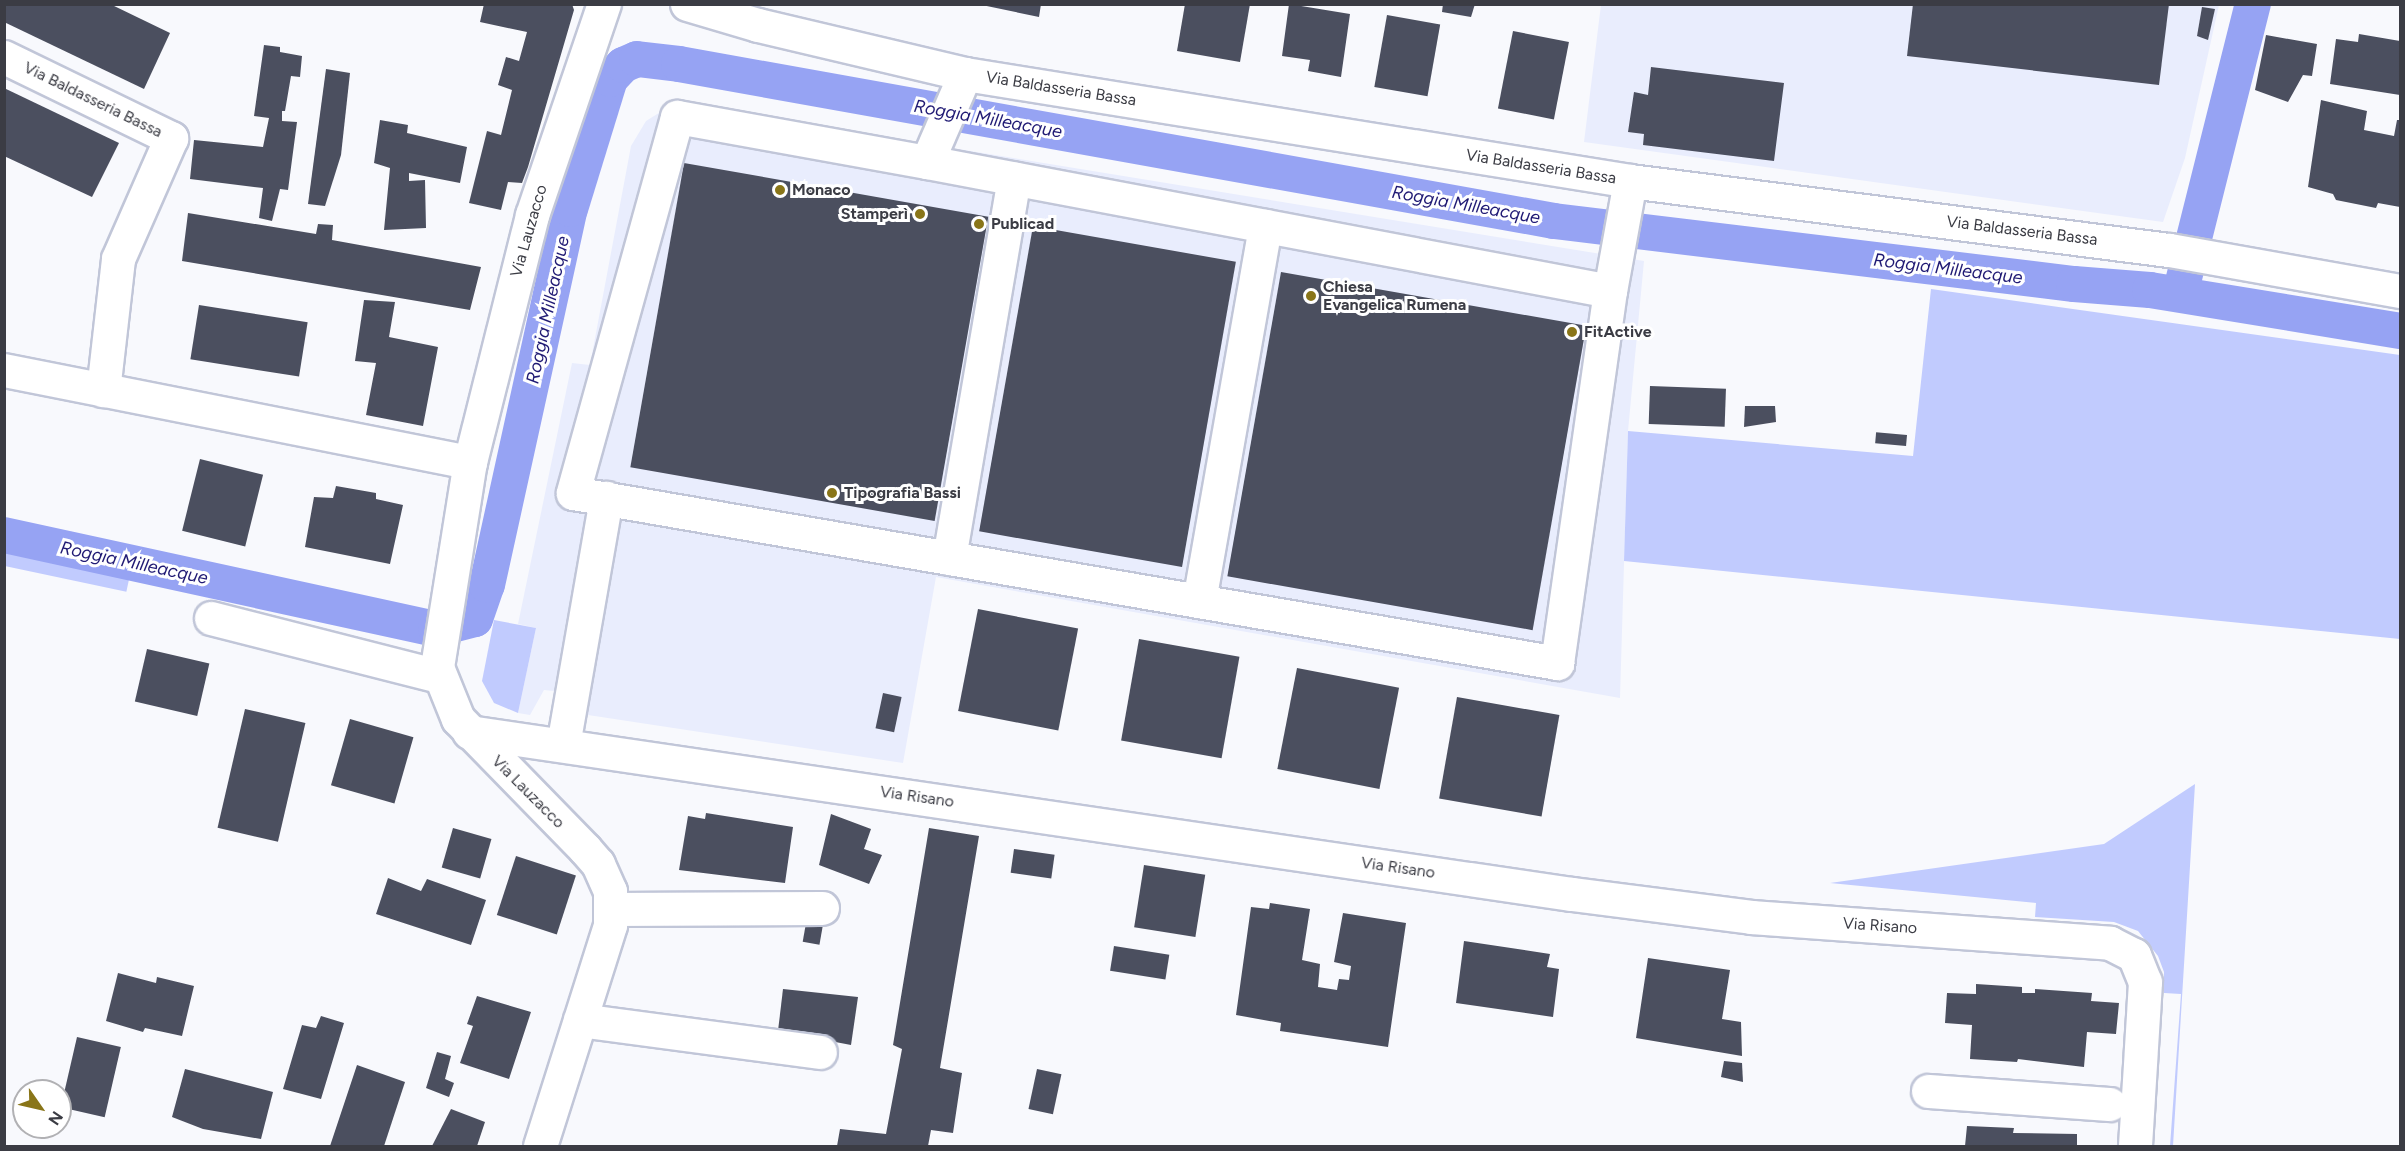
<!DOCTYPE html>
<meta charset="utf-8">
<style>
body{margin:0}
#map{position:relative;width:2405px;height:1151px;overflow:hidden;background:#f8f9fd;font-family:Figtree,sans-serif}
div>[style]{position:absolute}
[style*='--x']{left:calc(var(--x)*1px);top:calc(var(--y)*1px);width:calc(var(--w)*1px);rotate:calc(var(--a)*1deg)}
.built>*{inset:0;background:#e9edfd}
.green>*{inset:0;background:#c1cbfe;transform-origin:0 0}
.canal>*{height:36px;margin:-18px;padding:0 18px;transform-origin:18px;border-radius:18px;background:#96a3f3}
.building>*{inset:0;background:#4b4f5f;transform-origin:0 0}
.roads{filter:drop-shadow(2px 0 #c1c6d8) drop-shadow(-2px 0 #c1c6d8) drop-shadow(0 2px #c1c6d8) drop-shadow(0 -2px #c1c6d8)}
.minor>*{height:33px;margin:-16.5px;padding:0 16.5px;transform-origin:16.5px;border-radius:16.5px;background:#fff}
.dots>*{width:16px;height:16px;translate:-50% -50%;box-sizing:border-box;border:3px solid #fff;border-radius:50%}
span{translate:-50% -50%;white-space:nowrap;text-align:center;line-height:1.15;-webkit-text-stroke:6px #fff;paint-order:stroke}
.street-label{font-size:16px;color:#3b3c44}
.poi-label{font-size:16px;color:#3b3c44;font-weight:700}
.left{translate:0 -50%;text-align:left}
.right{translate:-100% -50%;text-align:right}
.water-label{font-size:18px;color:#201a74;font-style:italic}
.frame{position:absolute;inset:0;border:6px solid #3b3c44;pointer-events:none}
.north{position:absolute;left:12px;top:1079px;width:60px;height:60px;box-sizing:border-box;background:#fff;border:2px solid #b1b1b4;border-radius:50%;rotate:124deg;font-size:16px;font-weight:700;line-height:24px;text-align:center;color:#3b3c44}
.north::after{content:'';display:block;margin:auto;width:21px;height:27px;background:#897518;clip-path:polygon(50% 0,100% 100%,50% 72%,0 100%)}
</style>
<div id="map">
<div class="built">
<div style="clip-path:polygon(1601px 5px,2219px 5px,2185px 158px,2163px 222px,1584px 142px)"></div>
<div style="clip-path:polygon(682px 104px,1644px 261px,1628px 431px,1620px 698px,936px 577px,903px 763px,588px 715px,586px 695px,573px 693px,544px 690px,530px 715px,518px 713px,536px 628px,518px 624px,572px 363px,590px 365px,631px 146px,646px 121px,670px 106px)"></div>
</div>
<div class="green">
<div style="clip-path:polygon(1931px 289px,2400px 355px,2400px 639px,1624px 561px,1628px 431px,1913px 456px)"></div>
<div style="left:5px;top:523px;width:133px;height:42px;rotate:12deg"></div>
<div style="clip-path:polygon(494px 620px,536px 628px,518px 713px,494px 703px,482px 681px)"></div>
<div style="clip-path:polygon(2195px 784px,2173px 1146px,2170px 1146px,2181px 994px,2164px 993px,2164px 972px,2158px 956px,2138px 931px,2114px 922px,2035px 917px,2036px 903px,1830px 883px,2104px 844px)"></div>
</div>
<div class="canal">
<div style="--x:2182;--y:286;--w:291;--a:-75.9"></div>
<div style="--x:4;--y:535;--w:442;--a:12.3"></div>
<div style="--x:436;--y:629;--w:40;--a:-14.4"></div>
<div style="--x:475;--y:619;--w:36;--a:-71"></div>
<div style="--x:487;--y:585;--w:385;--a:-77.6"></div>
<div style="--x:570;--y:209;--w:136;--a:-72.9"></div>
<div style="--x:610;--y:79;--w:19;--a:-47"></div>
<div style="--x:623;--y:65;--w:15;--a:-23"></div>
<div style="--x:637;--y:59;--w:42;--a:6.8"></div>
<div style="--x:679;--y:64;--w:889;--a:10.17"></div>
<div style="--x:1554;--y:221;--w:524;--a:6.91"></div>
<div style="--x:2074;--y:284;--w:76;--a:4.5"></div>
<div style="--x:2150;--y:290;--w:253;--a:9.3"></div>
</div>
<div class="building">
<div style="clip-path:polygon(4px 4px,110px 4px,170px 33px,144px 89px,4px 22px)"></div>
<div style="clip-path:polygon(484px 4px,572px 4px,574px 10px,528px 167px,522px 183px,508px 182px,501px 210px,469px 203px,487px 131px,501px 135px,512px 90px,498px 85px,506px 57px,519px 61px,527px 32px,480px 22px)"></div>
<div style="clip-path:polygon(977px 4px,1041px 4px,1039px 17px)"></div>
<div style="clip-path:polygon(1185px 4px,1250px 4px,1240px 62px,1177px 51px)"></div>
<div style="clip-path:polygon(1289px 4px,1350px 14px,1341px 77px,1308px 71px,1310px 60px,1282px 56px)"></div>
<div style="clip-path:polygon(1443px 4px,1475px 4px,1471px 17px,1442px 12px)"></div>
<div style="clip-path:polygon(1913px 4px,2169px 4px,2159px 85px,1907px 56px)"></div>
<div style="clip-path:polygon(2202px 7px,2215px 9px,2208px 40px,2197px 36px)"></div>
<div style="left:1387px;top:15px;width:54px;height:73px;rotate:10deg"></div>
<div style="left:1513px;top:31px;width:57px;height:79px;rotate:11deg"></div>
<div style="clip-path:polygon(2359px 34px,2400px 41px,2400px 95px,2330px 84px,2336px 39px,2358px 42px)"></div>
<div style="clip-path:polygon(2266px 35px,2317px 44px,2312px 76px,2303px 75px,2288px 102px,2255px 90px)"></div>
<div style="clip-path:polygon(264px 45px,280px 47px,280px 52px,302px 56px,300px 77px,291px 76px,285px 111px,282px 111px,282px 121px,297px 122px,288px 190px,280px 189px,272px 221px,259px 218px,263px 188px,190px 179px,194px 140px,263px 147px,269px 118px,254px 116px)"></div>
<div style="clip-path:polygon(1651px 67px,1784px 83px,1774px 161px,1643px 145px,1644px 134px,1628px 132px,1634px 92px,1648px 95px)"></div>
<div style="clip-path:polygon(326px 69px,350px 73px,341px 155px,325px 206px,308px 204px)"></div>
<div style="clip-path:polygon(4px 88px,119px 143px,92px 197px,4px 156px)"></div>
<div style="clip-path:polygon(2321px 100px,2367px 111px,2364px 130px,2394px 136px,2397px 120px,2400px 120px,2400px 207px,2378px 203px,2376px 208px,2336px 200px,2333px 194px,2308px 187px)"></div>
<div style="clip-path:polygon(380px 120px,408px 125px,407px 133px,467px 147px,460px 183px,409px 173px,409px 181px,425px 180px,426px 228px,384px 230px,390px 168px,374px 163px)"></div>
<div style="left:684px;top:163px;width:309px;height:309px;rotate:10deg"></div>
<div style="clip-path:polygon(188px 213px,316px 234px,318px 224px,333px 225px,332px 240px,481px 267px,470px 310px,182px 261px)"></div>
<div style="left:1033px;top:226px;width:206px;height:310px;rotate:10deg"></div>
<div style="left:1281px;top:272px;width:310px;height:309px;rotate:10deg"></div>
<div style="clip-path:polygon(364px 300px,395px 302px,389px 337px,438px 347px,423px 426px,366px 415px,376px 363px,355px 361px)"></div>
<div style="left:199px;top:305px;width:110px;height:55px;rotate:9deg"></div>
<div style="left:1650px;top:386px;width:76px;height:38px;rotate:2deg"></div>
<div style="clip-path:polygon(1745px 406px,1775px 406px,1776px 422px,1744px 427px)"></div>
<div style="left:1907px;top:435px;width:11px;height:31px;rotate:95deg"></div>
<div style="left:200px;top:459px;width:65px;height:74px;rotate:14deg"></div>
<div style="clip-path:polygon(336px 486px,376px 493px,376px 499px,403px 505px,390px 564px,305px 547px,314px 497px,333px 498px)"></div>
<div style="left:978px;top:609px;width:102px;height:104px;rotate:11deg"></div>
<div style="left:1139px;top:639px;width:102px;height:103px;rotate:10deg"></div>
<div style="left:147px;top:649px;width:64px;height:54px;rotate:13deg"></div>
<div style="left:1297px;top:668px;width:104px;height:103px;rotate:11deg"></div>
<div style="left:883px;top:693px;width:19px;height:36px;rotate:12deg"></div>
<div style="left:1457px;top:697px;width:104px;height:103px;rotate:10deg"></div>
<div style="left:245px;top:709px;width:62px;height:122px;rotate:13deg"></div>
<div style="left:350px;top:719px;width:66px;height:69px;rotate:16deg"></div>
<div style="clip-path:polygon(706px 813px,793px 827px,785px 883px,679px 870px,688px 816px,705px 819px)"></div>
<div style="clip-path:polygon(831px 814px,871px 829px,864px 849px,882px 855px,869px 884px,819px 865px)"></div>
<div style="left:453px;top:828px;width:40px;height:41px;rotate:16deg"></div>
<div style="clip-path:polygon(929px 828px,979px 836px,940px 1068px,962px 1073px,953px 1133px,931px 1130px,928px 1146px,837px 1146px,840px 1129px,886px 1134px,902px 1049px,893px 1045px)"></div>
<div style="left:1014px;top:849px;width:41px;height:24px;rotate:8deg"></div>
<div style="left:516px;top:856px;width:63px;height:62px;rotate:18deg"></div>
<div style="left:1144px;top:865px;width:62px;height:63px;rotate:9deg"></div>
<div style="clip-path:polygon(388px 878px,421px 891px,427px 879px,486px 900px,471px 945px,376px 914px)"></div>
<div style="clip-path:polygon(1270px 903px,1310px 909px,1302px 960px,1320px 964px,1318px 987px,1337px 990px,1339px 979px,1349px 980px,1351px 966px,1334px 962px,1343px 913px,1406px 923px,1388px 1047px,1280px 1031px,1281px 1023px,1236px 1015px,1251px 907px,1269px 909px)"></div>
<div style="left:806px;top:923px;width:17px;height:19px;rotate:10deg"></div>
<div style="clip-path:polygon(1464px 941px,1550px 954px,1547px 967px,1559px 969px,1553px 1017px,1456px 1003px)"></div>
<div style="left:1114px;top:946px;width:56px;height:25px;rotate:9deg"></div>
<div style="clip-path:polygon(1648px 958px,1730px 970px,1722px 1019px,1741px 1022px,1742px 1056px,1636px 1038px)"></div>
<div style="clip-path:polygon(118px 973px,156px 983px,157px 977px,194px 986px,182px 1036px,145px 1028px,143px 1032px,106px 1021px)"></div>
<div style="clip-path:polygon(1976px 984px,2022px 987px,2022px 993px,2035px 993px,2035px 989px,2092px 993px,2091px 1001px,2119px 1003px,2116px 1034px,2087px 1032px,2084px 1067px,2018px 1059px,2017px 1062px,1970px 1059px,1972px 1025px,1945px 1023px,1947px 993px,1976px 994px)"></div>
<div style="clip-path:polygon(783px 989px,858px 997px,851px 1045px,778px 1031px)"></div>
<div style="clip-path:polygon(477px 996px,531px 1012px,509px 1079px,460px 1063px,473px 1026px,467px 1024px)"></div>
<div style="clip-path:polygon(321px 1016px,344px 1023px,321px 1099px,283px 1089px,302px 1025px,316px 1028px)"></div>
<div style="left:77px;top:1037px;width:45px;height:72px;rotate:13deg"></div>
<div style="clip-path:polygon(437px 1052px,451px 1056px,445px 1079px,454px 1083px,449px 1097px,426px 1088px)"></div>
<div style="clip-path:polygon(1724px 1061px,1742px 1063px,1743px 1082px,1721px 1077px)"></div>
<div style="clip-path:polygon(357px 1065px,405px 1082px,384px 1146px,330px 1146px)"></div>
<div style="clip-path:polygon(185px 1069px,273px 1092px,261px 1139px,203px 1129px,172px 1117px)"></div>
<div style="left:1037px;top:1069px;width:25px;height:41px;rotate:12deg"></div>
<div style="clip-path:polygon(451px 1109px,485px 1122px,477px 1146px,432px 1146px)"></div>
<div style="clip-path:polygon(1967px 1126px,2014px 1128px,2013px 1133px,2077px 1134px,2077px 1146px,1965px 1146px)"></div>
</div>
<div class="roads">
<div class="minor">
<div style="--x:687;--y:4;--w:74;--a:16.5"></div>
<div style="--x:758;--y:25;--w:213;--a:13.3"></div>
<div style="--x:965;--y:74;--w:674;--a:9.14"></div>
<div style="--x:1630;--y:181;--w:543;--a:7.3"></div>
<div style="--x:2169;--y:250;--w:235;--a:10.1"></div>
<div style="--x:4;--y:57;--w:186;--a:25.9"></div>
<div style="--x:171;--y:138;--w:132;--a:113.7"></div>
<div style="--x:118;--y:259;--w:132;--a:96.5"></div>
<div style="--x:965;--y:74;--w:96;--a:113.4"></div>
<div style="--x:927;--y:162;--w:695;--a:10.7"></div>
<div style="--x:1610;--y:291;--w:112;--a:-79.7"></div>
<div style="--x:927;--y:162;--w:254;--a:-169.8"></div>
<div style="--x:677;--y:117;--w:390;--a:105.5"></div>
<div style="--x:573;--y:493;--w:999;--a:9.8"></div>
<div style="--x:1557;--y:663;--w:376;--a:-81.9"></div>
<div style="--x:4;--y:370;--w:475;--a:11.2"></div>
<div style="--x:949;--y:558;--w:385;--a:-80.3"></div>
<div style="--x:1199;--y:601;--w:381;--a:-80"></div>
<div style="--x:211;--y:618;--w:234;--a:14.3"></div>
<div style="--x:469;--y:732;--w:1115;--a:8.36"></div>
<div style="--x:1572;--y:894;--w:180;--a:7.3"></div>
<div style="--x:1751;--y:917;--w:360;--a:4.1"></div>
<div style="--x:2110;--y:943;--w:27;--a:27"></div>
<div style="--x:2134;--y:955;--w:29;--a:68"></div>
<div style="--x:2145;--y:982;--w:164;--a:93.5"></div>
<div style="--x:563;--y:745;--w:251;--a:-80.1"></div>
<div style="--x:612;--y:909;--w:210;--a:-0.3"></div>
<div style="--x:580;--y:1020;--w:242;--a:7.6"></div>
<div style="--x:1928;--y:1091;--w:182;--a:4.1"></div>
<div style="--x:540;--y:1146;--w:232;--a:-72.4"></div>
<div style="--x:610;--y:925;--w:34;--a:-90"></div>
<div style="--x:610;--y:891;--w:30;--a:-114"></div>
<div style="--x:598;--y:864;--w:20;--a:-131"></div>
<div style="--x:585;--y:849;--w:182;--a:-134.3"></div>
<div style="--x:458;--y:719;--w:56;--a:-112"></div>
<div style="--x:437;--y:667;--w:208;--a:-80.9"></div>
<div style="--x:470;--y:462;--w:255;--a:-75.9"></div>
<div style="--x:532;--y:215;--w:223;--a:-71.2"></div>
</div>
</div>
<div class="dots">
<div style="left:780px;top:190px;background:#897518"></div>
<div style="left:920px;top:214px;background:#897518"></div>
<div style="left:979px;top:224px;background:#897518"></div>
<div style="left:1311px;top:296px;background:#897518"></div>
<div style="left:1572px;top:332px;background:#897518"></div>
<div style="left:832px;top:493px;background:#897518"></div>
</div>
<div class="street-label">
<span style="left:1061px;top:89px;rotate:9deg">Via Baldasseria Bassa</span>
<span style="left:93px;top:100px;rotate:26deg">Via Baldasseria Bassa</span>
<span style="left:1541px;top:167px;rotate:9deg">Via Baldasseria Bassa</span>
<span style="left:529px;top:231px;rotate:-74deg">Via Lauzacco</span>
<span style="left:2022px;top:231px;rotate:7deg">Via Baldasseria Bassa</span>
<span style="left:528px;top:792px;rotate:45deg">Via Lauzacco</span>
<span style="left:917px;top:797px;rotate:8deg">Via Risano</span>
<span style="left:1398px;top:868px;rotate:8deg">Via Risano</span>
<span style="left:1880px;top:926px;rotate:4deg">Via Risano</span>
</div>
<div class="poi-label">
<span class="left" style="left:792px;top:190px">Monaco</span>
<span class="right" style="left:908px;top:214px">Stamperì</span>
<span class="left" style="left:991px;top:224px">Publicad</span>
<span class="left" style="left:1323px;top:296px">Chiesa<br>Evangelica Rumena</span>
<span class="left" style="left:1584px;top:332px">FitActive</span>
<span class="left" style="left:844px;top:493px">Tipografia Bassi</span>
</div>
<div class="water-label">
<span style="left:988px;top:119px;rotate:10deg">Roggia Milleacque</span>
<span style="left:1466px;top:205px;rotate:10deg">Roggia Milleacque</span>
<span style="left:1948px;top:269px;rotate:7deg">Roggia Milleacque</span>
<span style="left:548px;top:310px;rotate:-78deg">Roggia Milleacque</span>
<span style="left:134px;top:563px;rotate:12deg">Roggia Milleacque</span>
</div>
<div class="frame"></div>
<div class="north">N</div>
</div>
